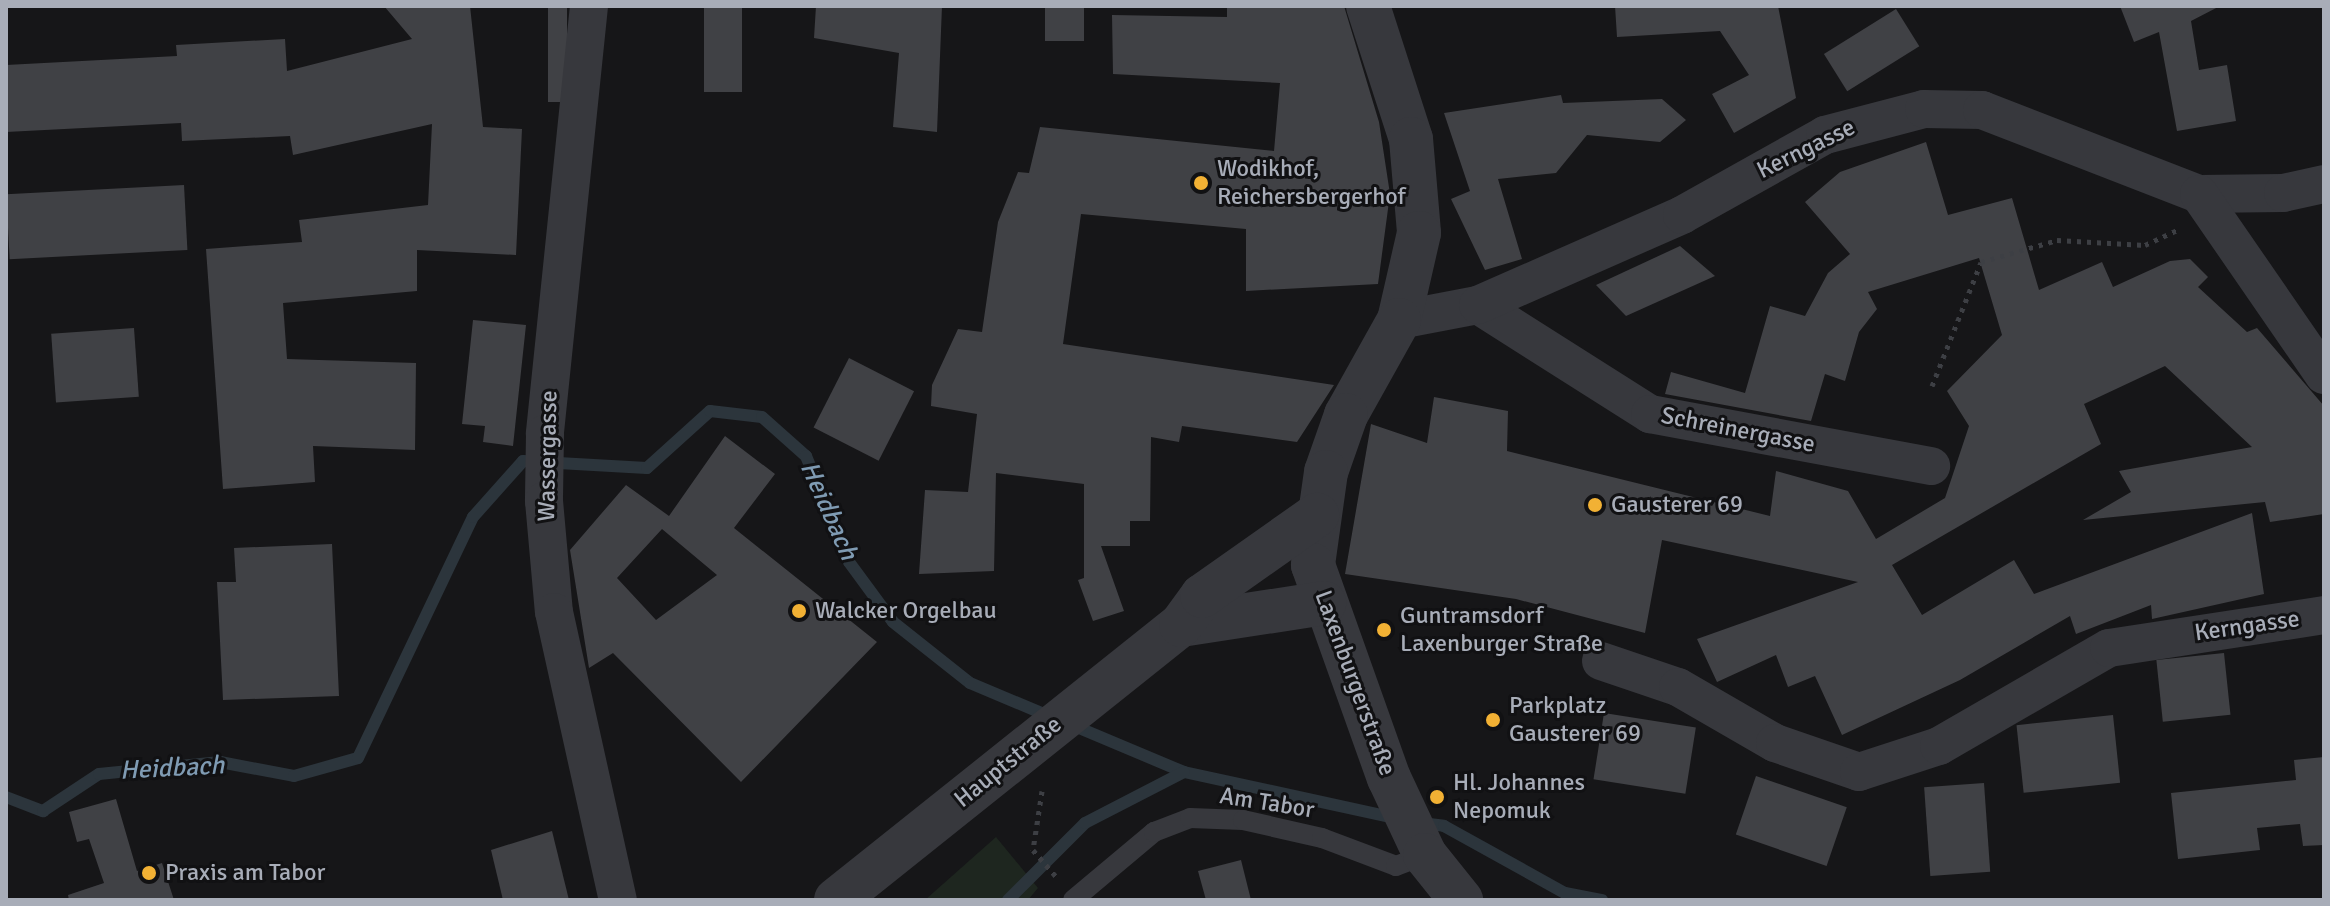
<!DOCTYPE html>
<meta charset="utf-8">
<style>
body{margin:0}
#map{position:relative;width:2330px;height:906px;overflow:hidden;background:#161618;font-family:Signika,sans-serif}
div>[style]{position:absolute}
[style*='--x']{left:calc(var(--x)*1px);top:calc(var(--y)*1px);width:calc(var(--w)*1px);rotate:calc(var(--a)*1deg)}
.green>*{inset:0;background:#1e261f}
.stream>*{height:12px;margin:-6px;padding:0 6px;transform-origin:6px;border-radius:6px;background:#2c353c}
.building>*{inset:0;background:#404145;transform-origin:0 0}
.path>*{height:5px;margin-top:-2.5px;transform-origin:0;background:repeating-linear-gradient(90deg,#3d3f44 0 4px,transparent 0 10px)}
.service>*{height:20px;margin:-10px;padding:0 10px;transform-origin:10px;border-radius:10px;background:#37383d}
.minor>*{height:38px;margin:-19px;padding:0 19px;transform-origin:19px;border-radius:19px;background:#37383d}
.tertiary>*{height:44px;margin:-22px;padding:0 22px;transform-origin:22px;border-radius:22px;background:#37383d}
.dots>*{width:22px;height:22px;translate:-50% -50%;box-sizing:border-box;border:4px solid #111113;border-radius:50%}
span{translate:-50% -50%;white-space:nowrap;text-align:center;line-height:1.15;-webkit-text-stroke:6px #111113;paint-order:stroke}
.street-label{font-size:24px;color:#a8adb8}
.poi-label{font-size:24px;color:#a8adb8}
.left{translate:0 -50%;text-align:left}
.water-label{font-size:26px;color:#7f9bb3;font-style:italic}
.frame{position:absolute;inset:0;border:8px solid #a8adb8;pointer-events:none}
</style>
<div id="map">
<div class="green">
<div style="clip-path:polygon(996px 837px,1038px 888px,1028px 900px,925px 900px)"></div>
</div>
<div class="stream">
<div style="--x:1072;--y:725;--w:121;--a:22.8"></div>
<div style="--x:1184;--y:772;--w:220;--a:12.3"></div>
<div style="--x:6;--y:797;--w:40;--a:21"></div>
<div style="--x:43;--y:811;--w:67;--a:-33.5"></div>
<div style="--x:99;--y:774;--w:122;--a:-5.7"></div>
<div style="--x:220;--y:762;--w:75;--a:10.7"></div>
<div style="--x:294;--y:776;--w:66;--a:-15.7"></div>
<div style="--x:358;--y:758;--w:267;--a:-64.5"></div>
<div style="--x:473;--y:517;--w:75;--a:-48.2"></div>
<div style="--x:523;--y:461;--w:124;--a:3.2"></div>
<div style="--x:647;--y:468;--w:85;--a:-42.1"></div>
<div style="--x:710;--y:411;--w:52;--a:6.6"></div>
<div style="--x:762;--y:417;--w:59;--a:41.6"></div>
<div style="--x:806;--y:456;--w:114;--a:67.9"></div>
<div style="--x:849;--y:562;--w:74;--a:53.7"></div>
<div style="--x:893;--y:622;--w:98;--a:38.4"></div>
<div style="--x:970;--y:683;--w:88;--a:22.8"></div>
<div style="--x:1421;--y:823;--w:23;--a:7"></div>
<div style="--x:1444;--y:826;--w:138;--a:29"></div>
<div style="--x:1565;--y:893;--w:38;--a:11"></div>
<div style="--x:1008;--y:900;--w:109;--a:-45"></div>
<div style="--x:1085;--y:823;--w:111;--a:-27.3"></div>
</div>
<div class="building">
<div style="clip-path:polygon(384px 6px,470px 6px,483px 127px,522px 129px,516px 255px,417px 250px,417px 291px,283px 303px,287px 359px,416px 363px,415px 450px,313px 446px,315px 482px,223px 489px,206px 249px,302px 242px,299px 220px,428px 205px,432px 124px,293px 155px,290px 136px,182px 141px,181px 123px,6px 132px,6px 65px,177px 56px,176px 45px,285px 39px,287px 71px,412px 39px)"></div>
<div style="left:548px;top:6px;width:19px;height:96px"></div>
<div style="left:704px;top:6px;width:38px;height:86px"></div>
<div style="clip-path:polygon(816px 6px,942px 6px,937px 132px,893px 127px,899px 53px,814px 38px)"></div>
<div style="left:1045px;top:6px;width:39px;height:35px"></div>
<div style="clip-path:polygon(1227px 6px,1344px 6px,1379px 122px,1390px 194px,1378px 284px,1246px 291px,1246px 229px,1081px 214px,1063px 344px,1334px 385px,1297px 442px,1182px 426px,1179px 442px,1151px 437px,1150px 521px,1130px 521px,1130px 546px,1101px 546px,1124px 611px,1093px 621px,1078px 580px,1084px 578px,1084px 484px,996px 473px,994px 571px,919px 574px,925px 490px,968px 492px,977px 414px,931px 406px,932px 385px,958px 329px,982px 332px,998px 222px,1018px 172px,1029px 173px,1040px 127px,1274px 151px,1280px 83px,1113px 74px,1112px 15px,1227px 17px)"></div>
<div style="clip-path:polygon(1615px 6px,1778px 6px,1796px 98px,1734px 133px,1712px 94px,1749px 75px,1720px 31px,1617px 37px)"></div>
<div style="clip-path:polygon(2120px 6px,2220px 6px,2191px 21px,2199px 70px,2227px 65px,2236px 121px,2177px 131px,2159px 32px,2134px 42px)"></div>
<div style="left:1896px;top:9px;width:44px;height:85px;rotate:58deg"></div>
<div style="clip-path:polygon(1561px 95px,1563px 103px,1662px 99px,1686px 120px,1660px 142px,1587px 135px,1556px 173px,1498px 179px,1522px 259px,1485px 270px,1451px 199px,1470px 191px,1444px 113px)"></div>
<div style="clip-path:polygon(1926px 142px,1948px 215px,2012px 198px,2039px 290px,2102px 262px,2113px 287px,2170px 261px,2190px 259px,2208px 277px,2198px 287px,2247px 332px,2257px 328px,2324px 406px,2324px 514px,2270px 522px,2265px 502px,2083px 520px,2131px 492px,2119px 471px,2252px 447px,2165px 366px,2084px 404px,2101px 444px,1892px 565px,1922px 615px,2014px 560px,2034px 594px,2252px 513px,2264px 594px,2152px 619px,2151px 605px,2076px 634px,2070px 616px,1960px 680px,1842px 735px,1815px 676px,1788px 687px,1776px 655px,1717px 682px,1697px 639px,1858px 582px,1662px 540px,1645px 633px,1516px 599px,1345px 574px,1371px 424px,1427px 443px,1434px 397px,1508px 411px,1507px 451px,1770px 516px,1776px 471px,1848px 491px,1876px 539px,1945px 498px,1969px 426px,1947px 391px,2002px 335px,1979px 258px,1868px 292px,1877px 309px,1859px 332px,1845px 381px,1825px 374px,1811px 421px,1665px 394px,1671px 372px,1745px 393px,1770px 306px,1805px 316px,1828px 273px,1850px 254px,1805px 202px,1840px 172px)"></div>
<div style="left:184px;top:185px;width:65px;height:178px;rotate:87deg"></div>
<div style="clip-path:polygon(1680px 246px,1715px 276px,1626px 316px,1596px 285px)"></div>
<div style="clip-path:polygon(473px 320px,526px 325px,513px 446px,483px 442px,485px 426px,462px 424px)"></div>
<div style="left:134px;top:328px;width:69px;height:83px;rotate:86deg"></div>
<div style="left:849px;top:358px;width:73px;height:78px;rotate:27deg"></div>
<div style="clip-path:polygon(evenodd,725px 436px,775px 474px,734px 528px,877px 642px,741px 782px,613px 653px,589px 668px,570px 550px,626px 485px,669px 516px,725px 436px,662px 529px,717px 575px,656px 620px,617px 578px,662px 529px)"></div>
<div style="clip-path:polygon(332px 544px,339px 696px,223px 700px,217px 582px,236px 582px,234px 548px)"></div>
<div style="left:2224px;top:653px;width:62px;height:68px;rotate:84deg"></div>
<div style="left:1604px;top:713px;width:93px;height:67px;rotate:9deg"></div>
<div style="left:2113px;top:715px;width:68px;height:97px;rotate:84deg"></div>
<div style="clip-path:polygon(2324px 757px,2324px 845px,2303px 846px,2300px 824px,2257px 828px,2260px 850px,2178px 859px,2171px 793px,2296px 780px,2294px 760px)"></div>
<div style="left:1756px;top:776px;width:96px;height:62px;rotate:19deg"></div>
<div style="left:1984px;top:783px;width:89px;height:60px;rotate:86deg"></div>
<div style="clip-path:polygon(116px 799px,137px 871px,162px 863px,174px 900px,69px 900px,68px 895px,104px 883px,89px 839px,77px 842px,69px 812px)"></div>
<div style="clip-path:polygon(552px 831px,569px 900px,503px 900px,491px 850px)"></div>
<div style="clip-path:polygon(1241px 860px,1251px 900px,1206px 900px,1198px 871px)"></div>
</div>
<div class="path">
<div style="--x:1932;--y:386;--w:133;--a:-68.4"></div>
<div style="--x:1981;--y:262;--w:79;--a:-16.1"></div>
<div style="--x:2057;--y:240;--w:88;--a:3.3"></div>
<div style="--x:2145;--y:245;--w:38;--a:-25"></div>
<div style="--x:1042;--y:791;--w:60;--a:98.7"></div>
<div style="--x:1033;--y:850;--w:35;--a:49"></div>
</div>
<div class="service">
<div style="--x:1073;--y:900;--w:106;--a:-40"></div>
<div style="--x:1154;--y:832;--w:39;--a:-21"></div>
<div style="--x:1190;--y:818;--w:53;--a:2.2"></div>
<div style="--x:1243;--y:820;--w:81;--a:12.8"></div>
<div style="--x:1322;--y:838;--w:79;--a:20.7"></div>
<div style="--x:1396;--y:866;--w:31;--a:-21"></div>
</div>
<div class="minor">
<div style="--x:589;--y:6;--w:430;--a:95.9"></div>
<div style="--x:545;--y:434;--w:67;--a:90.9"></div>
<div style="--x:544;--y:501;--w:111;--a:84.9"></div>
<div style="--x:554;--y:612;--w:295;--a:77.5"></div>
<div style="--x:2199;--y:194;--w:84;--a:-0.7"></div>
<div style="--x:2283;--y:193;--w:42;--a:-12.4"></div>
<div style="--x:1478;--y:305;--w:204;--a:32.4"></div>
<div style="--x:1650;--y:414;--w:286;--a:10.5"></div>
<div style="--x:1399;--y:320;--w:80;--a:-10.8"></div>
<div style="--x:1478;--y:305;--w:223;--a:-23.8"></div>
<div style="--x:1682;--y:215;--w:164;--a:-29.2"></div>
<div style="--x:1825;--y:135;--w:102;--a:-14.7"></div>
<div style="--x:1924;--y:109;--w:58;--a:1"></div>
<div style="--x:1982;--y:110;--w:233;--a:21.2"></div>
<div style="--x:2199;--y:194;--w:220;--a:55.4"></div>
<div style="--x:1601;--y:661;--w:81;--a:18.7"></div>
<div style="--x:1678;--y:687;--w:112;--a:30"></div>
<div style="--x:1775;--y:743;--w:89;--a:19"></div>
<div style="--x:1859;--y:772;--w:84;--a:-18"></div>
<div style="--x:1939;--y:746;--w:196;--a:-30"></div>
<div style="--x:2109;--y:648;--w:218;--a:-8.7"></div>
</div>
<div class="tertiary">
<div style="--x:1368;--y:6;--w:140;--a:72.1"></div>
<div style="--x:1411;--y:139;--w:94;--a:85.1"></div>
<div style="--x:1419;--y:233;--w:89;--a:102.9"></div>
<div style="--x:1399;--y:320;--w:109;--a:119.2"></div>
<div style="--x:1346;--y:415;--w:60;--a:109.3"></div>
<div style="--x:1326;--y:472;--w:94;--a:98"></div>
<div style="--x:1313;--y:565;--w:226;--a:70.4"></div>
<div style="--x:1389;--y:778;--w:85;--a:64.9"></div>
<div style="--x:1425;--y:855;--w:58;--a:51.3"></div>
<div style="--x:1181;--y:625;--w:145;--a:-8.7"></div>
<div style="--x:836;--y:900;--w:441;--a:-38.6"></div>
<div style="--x:1181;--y:625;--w:36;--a:-54"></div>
<div style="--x:1202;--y:596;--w:141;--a:-35.2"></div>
</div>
<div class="dots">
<div style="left:1201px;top:183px;background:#f2b134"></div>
<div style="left:1595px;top:505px;background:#f2b134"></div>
<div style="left:799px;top:611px;background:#f2b134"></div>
<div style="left:1384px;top:630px;background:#f2b134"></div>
<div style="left:1493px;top:720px;background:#f2b134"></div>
<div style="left:1437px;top:797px;background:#f2b134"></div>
<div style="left:149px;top:873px;background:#f2b134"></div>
</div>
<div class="street-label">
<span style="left:1806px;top:149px;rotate:-26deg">Kerngasse</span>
<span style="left:1738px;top:430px;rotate:11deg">Schreinergasse</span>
<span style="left:548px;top:456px;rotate:-89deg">Wassergasse</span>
<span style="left:2247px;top:626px;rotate:-8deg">Kerngasse</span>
<span style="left:1355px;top:683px;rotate:70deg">Laxenburgerstraße</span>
<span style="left:1008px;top:762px;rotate:-39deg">Hauptstraße</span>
<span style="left:1267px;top:803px;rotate:9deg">Am Tabor</span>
</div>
<div class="poi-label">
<span class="left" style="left:1217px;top:183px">Wodikhof,<br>Reichersbergerhof</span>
<span class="left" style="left:1611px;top:505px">Gausterer 69</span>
<span class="left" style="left:815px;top:611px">Walcker Orgelbau</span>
<span class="left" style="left:1400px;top:630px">Guntramsdorf<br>Laxenburger Straße</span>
<span class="left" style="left:1509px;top:720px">Parkplatz<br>Gausterer 69</span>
<span class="left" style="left:1453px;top:797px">Hl. Johannes<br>Nepomuk</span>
<span class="left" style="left:165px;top:873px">Praxis am Tabor</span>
</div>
<div class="water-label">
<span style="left:828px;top:511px;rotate:66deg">Heidbach</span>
<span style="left:172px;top:769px;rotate:-3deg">Heidbach</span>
</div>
<div class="frame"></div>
</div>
